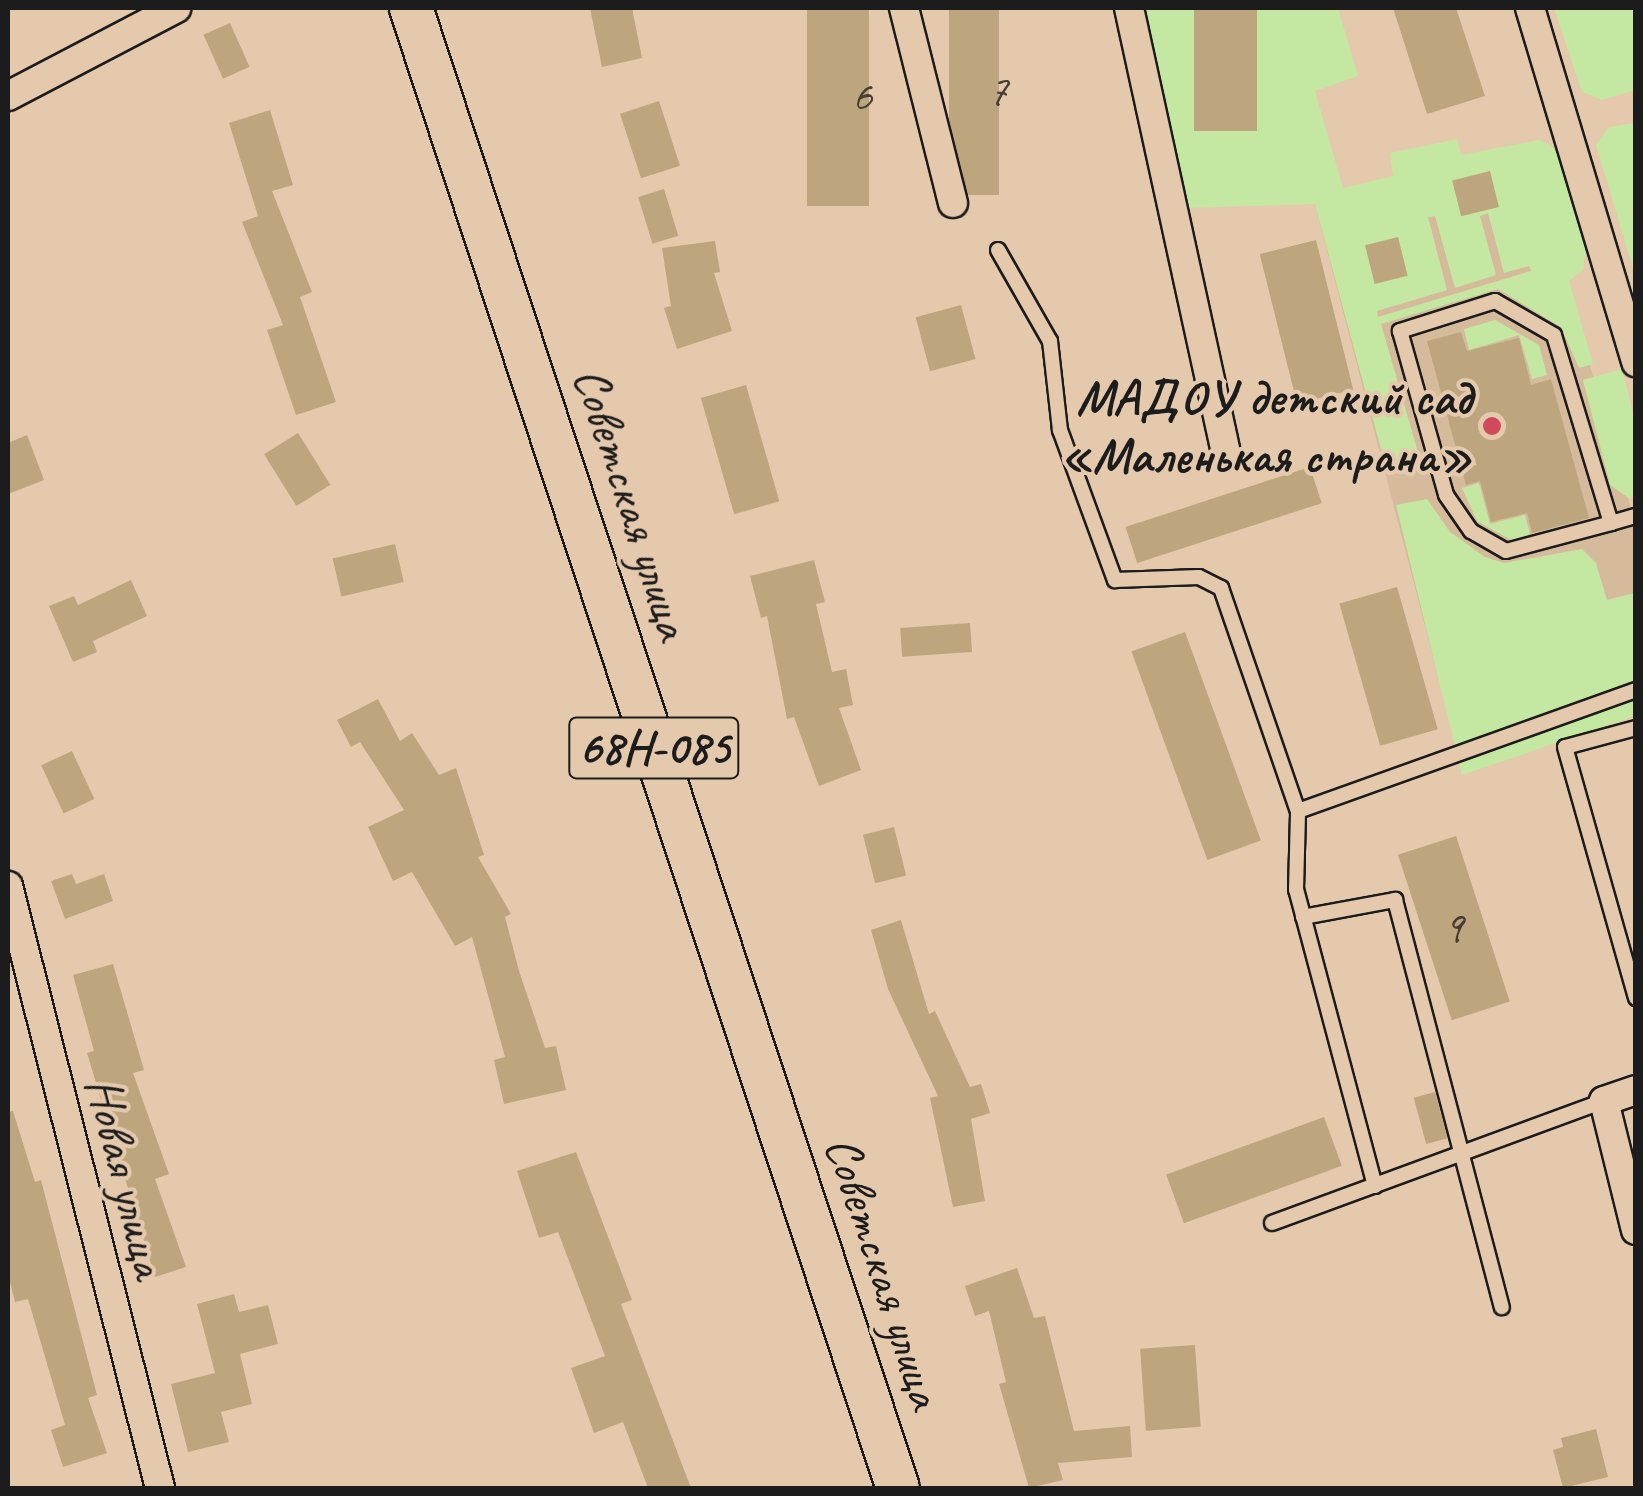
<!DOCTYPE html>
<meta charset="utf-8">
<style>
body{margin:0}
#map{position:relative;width:1643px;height:1496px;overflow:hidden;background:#e5c9ac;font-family:Caveat,sans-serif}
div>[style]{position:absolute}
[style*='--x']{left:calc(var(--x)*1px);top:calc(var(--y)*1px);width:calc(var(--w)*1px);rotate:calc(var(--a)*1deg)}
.built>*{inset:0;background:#d5bb9b}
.green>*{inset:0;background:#c4e8a2}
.building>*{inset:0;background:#bda67e;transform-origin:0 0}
.roads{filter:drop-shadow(2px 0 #1c1c1c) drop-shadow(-2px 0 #1c1c1c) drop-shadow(0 2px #1c1c1c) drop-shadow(0 -2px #1c1c1c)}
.service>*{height:14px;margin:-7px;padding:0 7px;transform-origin:7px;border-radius:7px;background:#e5c9ac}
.minor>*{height:28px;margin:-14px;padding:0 14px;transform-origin:14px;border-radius:14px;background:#e5c9ac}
.primary>*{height:42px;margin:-21px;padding:0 21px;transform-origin:21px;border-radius:21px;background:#e5c9ac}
.dots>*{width:28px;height:28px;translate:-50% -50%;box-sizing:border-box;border:5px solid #e5c9ac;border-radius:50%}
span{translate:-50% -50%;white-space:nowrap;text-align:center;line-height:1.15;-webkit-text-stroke:8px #e5c9ac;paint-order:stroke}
.number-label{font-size:45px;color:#443e34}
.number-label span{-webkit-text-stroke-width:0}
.shield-label span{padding:2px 8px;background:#e5c9ac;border:2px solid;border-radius:8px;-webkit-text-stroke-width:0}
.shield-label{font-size:48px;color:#1c1c1c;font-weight:700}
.poi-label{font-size:50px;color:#1c1c1c;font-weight:700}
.right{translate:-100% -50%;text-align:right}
.street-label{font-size:50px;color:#1c1c1c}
.frame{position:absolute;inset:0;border:10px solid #1c1c1c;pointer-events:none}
</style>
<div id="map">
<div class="built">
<div style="clip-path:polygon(1529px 151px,1635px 523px,1635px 618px,1437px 672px,1315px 204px)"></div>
</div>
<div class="green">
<div style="clip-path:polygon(evenodd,1141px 8px,1338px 8px,1358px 76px,1315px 91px,1343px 188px,1393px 176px,1390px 153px,1457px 139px,1461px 155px,1539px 140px,1549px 145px,1557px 152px,1586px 247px,1583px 270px,1569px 281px,1593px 364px,1579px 368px,1561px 327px,1498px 289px,1381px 324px,1417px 449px,1413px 462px,1388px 475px,1315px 204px,1185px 208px,1141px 8px,1488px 213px,1504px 273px,1529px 266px,1531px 271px,1378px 317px,1377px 311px,1447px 290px,1428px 217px,1435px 216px,1455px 288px,1496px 275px,1480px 216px,1488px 213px)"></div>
<div style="clip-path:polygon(1554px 8px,1635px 8px,1635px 90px,1602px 100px,1582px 92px)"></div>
<div style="clip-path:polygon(1635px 123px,1636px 123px,1635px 275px,1596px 145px,1609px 127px)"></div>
<div style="clip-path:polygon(1495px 320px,1539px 345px,1547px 375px,1532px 379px,1519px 335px,1469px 350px,1464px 329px)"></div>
<div style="clip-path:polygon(1622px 369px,1635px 420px,1635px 497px,1630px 499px,1610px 485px,1583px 380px)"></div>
<div style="clip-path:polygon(1479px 483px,1490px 524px,1525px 515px,1530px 534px,1511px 540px,1477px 521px,1462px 488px)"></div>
<div style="clip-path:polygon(1427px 499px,1450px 532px,1485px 557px,1504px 563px,1582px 549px,1596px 563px,1607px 600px,1635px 593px,1635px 716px,1462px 775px,1396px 505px)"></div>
</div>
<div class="building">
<div style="clip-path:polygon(590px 8px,632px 8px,642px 58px,602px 67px)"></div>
<div style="left:807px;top:8px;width:62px;height:198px"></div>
<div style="left:949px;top:8px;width:50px;height:187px"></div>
<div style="left:1194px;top:8px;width:63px;height:123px"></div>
<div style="clip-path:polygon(1393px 8px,1456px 8px,1485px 96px,1427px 114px)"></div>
<div style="left:230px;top:23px;width:48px;height:29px;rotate:66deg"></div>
<div style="left:659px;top:101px;width:68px;height:41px;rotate:72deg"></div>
<div style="clip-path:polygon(270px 110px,293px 185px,272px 191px,312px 292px,300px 297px,336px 402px,296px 415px,267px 330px,283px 325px,242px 222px,258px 216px,229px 123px)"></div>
<div style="left:1490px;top:171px;width:37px;height:39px;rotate:76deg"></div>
<div style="left:664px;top:189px;width:49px;height:27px;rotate:73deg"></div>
<div style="left:1398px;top:237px;width:40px;height:34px;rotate:76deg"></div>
<div style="left:1316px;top:240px;width:154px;height:58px;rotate:76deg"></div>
<div style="clip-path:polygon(715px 241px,720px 272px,714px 273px,732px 331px,677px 349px,664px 308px,671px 306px,662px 248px)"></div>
<div style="left:961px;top:305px;width:56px;height:47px;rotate:75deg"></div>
<div style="clip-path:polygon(1461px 332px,1467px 351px,1519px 338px,1531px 385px,1551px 379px,1589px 518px,1532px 533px,1527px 513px,1491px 522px,1480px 481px,1466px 485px,1427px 341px)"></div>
<div style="left:746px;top:385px;width:121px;height:47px;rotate:74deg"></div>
<div style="left:298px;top:433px;width:61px;height:40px;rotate:58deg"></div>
<div style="clip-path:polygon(27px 435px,44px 480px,8px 494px,8px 443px)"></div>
<div style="left:1310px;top:467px;width:38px;height:194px;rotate:72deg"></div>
<div style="left:395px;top:544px;width:39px;height:64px;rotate:77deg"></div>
<div style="clip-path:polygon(814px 560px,825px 602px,816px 604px,832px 672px,846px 669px,853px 705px,839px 708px,861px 770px,819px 786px,794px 717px,787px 719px,767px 616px,761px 618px,750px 576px)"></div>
<div style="clip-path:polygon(131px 580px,147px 616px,93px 641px,97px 652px,73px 662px,49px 606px,74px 596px,78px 605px)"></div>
<div style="left:1397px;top:587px;width:148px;height:60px;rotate:74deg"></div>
<div style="left:970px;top:623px;width:29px;height:70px;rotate:86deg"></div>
<div style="left:1185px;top:632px;width:222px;height:57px;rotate:70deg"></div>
<div style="clip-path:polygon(378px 699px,400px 741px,412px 733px,439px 775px,456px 768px,484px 855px,478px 857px,511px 914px,505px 917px,519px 971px,545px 1048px,556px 1046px,566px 1090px,504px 1104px,494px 1060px,505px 1057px,472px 937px,455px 946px,412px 872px,393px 881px,368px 827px,404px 810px,360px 742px,351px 747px,337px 720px)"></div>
<div style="left:72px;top:751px;width:53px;height:34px;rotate:65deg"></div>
<div style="left:894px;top:827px;width:50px;height:32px;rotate:76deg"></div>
<div style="left:1456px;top:836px;width:174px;height:61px;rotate:72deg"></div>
<div style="clip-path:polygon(72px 874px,76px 884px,104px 874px,113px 901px,65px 919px,51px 881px)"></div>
<div style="clip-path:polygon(901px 920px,929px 1014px,935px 1011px,970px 1087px,981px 1084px,990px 1113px,971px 1119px,985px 1201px,953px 1207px,930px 1098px,938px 1096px,888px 989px,871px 930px)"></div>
<div style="clip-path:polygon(113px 964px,144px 1070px,133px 1073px,169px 1174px,155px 1179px,186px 1267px,155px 1277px,87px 1053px,94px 1051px,73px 975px)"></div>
<div style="left:1435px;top:1092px;width:48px;height:22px;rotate:75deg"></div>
<div style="clip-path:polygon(13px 1111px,35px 1182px,41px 1180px,97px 1395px,88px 1398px,107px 1453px,63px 1467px,51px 1430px,65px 1425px,28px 1299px,15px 1302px,8px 1274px,8px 1112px)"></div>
<div style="left:1324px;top:1117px;width:52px;height:168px;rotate:70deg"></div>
<div style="clip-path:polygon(576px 1152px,632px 1300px,621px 1304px,691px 1488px,648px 1488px,623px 1422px,594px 1433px,571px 1368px,605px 1356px,558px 1232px,539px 1238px,517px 1171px)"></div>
<div style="clip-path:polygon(1017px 1268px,1034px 1318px,1045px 1316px,1074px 1431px,1130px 1426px,1132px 1457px,1058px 1463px,1063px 1480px,1029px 1488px,999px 1384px,1006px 1382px,989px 1311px,975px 1316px,965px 1286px)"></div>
<div style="clip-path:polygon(234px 1294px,239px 1312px,268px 1305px,278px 1344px,240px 1354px,252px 1404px,221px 1412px,229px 1442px,188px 1452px,171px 1384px,215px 1373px,197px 1304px)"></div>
<div style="left:1195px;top:1345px;width:82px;height:55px;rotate:86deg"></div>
<div style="clip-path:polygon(1596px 1429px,1608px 1477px,1563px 1488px,1553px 1450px,1563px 1447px,1561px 1438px)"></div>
</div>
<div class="roads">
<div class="service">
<div style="--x:998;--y:250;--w:105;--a:60.3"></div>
<div style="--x:1050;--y:341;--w:90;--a:83.6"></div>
<div style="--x:1060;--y:430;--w:160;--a:69.9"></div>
<div style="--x:1115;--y:580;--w:84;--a:-2"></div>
<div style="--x:1199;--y:577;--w:25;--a:27"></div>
<div style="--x:1221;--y:588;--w:236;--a:71"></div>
<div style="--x:1611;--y:523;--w:196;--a:-106.9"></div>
<div style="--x:1554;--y:335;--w:68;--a:-150"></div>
<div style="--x:1495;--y:301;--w:100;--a:162.5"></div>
<div style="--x:1400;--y:331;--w:170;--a:74.3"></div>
<div style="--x:1446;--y:495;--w:44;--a:55.2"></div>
<div style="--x:1471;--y:531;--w:40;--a:29.7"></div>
<div style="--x:1506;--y:551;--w:109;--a:-14.9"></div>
<div style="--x:1611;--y:523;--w:26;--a:-16"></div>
<div style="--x:1636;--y:728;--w:73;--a:165"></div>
<div style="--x:1565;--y:747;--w:261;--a:74.2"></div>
<div style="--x:1303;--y:917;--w:94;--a:-10.5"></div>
<div style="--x:1395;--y:900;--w:421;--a:75.3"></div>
<div style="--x:1375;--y:1186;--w:306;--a:-104.9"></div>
<div style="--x:1296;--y:890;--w:79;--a:-88.5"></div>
<div style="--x:1298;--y:811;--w:359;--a:-19.7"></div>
<div style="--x:1272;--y:1223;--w:354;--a:-20.2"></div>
</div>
<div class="minor">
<div style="--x:904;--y:8;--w:201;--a:75.9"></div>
<div style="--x:1129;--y:8;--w:456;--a:77.7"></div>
<div style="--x:1530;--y:8;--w:370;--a:73.3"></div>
<div style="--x:8;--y:96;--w:190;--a:-27.6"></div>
<div style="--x:8;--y:886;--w:621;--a:75.83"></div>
<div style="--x:1636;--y:1090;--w:34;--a:161"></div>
<div style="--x:1604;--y:1101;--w:133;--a:76.1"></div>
</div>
<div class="primary">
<div style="--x:411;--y:8;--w:1558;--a:71.79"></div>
</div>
</div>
<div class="dots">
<div style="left:1492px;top:426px;background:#d1495b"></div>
</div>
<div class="number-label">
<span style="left:998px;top:91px">7</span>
<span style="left:862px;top:96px">6</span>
<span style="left:1453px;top:928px">9</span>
</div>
<div class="shield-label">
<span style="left:654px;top:748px">68Н-085</span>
</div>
<div class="poi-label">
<span class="right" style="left:1472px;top:426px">МАДОУ детский сад<br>«Маленькая страна»</span>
</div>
<div class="street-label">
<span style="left:632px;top:503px;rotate:72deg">Советская улица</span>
<span style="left:126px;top:1177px;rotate:76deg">Новая улица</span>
<span style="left:884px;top:1272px;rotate:72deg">Советская улица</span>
</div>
<div class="frame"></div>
</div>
